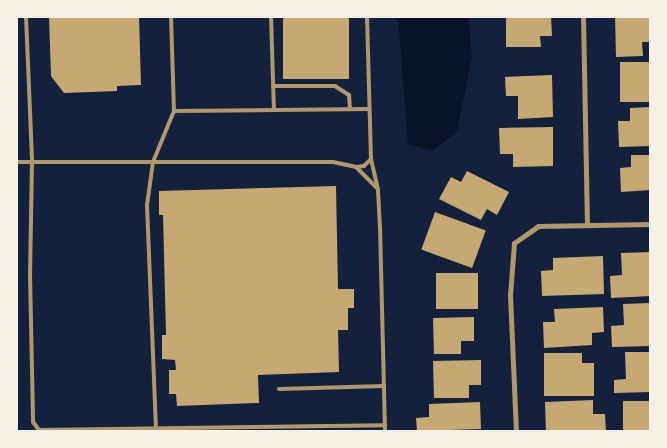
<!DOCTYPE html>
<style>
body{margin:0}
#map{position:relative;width:667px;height:448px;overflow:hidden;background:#14213d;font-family:"Archivo Narrow",sans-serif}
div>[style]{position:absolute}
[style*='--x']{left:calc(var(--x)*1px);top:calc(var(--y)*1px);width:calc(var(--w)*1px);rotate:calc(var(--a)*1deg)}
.water>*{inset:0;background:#0b132b}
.building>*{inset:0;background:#c6a872;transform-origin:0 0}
.service>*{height:4px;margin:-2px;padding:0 2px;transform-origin:2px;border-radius:2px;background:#b1986c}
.minor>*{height:5px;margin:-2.5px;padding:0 2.5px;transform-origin:2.5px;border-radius:2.5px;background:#b1986c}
span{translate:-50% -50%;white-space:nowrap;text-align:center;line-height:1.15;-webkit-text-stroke:5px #f6f1e7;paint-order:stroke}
.frame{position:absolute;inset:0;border:18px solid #f6f1e7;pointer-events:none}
</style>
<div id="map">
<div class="water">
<div style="clip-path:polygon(398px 16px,468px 16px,472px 57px,457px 131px,433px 151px,408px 144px)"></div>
</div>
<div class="building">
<div style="clip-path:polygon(49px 16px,139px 16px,141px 85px,117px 86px,117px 91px,64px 93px,51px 76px)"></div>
<div style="left:283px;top:16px;width:66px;height:63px"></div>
<div style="clip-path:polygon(506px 16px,551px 16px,552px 36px,540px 36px,541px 47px,506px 47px)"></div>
<div style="clip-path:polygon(615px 16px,651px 16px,651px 42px,642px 42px,643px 56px,616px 57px)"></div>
<div style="left:620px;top:62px;width:31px;height:40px"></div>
<div style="clip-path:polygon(552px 75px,553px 117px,518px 119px,518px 96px,506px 96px,505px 77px)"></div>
<div style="clip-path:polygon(651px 107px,651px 146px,619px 147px,618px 121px,630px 121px,630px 108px)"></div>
<div style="clip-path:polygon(553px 127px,553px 166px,513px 167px,513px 154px,500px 154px,499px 128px)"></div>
<div style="clip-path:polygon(631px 155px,651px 155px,651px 190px,621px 192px,620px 168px,631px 167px)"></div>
<div style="clip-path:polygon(467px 171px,509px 192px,497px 215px,487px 209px,481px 220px,439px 199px,451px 177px,461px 182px)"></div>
<div style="clip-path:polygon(336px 186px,338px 289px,354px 289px,354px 308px,348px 308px,348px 330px,338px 330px,339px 372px,258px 375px,259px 403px,177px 406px,176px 394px,169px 394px,169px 370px,176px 370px,175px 360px,162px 359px,162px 335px,166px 335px,163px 215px,159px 215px,159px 191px)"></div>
<div style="left:435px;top:212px;width:54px;height:40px;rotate:20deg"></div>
<div style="clip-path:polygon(651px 252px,651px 296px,611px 298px,610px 276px,622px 275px,621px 253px)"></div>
<div style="clip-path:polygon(603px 256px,604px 294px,542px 296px,541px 271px,553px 270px,553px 258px)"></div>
<div style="left:436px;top:273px;width:42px;height:36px"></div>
<div style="clip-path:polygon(651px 303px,651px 346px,612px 347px,611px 326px,624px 325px,623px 304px)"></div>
<div style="clip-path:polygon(603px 307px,604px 332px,592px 333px,592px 345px,544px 348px,543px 322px,555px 322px,554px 309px)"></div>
<div style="clip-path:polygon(474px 317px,474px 341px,461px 341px,461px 354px,434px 354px,433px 318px)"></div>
<div style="clip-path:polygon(625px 352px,651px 352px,651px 392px,614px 393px,614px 380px,626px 379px)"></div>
<div style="clip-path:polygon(544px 353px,582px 353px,582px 363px,594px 363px,594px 396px,544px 396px)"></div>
<div style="clip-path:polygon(481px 360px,481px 385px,469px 385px,469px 398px,434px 398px,433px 361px)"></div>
<div style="clip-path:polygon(593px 400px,593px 414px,605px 414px,606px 432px,546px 432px,545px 402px)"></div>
<div style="left:651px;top:401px;width:31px;height:28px;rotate:90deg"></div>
<div style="clip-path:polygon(480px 402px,481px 429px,417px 431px,416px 418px,429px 417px,429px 404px)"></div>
</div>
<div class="service">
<div style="--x:26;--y:16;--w:146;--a:87.6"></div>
<div style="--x:32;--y:162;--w:112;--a:91"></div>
<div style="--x:30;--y:274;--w:148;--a:88.8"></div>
<div style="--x:33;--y:422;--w:10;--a:53"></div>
<div style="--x:39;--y:430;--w:346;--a:-0.8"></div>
<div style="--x:171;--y:16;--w:95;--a:88.2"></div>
<div style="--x:174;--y:111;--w:55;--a:112.4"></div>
<div style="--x:153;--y:162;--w:180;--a:0"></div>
<div style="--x:333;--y:162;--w:24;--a:12"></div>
<div style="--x:356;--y:167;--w:30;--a:45"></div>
<div style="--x:271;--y:16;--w:94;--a:88.2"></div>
<div style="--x:367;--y:16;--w:143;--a:88.4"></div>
<div style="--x:371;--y:159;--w:32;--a:77"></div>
<div style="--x:378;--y:190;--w:36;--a:87"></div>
<div style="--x:380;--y:226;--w:206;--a:88.6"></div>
<div style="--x:273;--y:86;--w:62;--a:0"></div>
<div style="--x:335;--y:86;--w:17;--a:33"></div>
<div style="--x:349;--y:95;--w:14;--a:86"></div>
<div style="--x:174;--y:111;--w:195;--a:-0.6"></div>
<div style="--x:16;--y:162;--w:137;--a:0"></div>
<div style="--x:153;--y:162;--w:43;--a:97.9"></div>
<div style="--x:147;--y:205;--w:227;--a:87.7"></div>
<div style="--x:356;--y:167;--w:8;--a:-7"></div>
<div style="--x:364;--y:166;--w:10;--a:-45"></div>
<div style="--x:279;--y:389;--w:105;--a:-1.6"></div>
</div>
<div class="minor">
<div style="--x:583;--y:16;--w:208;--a:88.9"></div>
<div style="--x:516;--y:432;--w:137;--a:-92.5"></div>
<div style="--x:510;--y:295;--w:52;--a:-85.6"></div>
<div style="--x:514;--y:243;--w:29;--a:-35"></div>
<div style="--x:538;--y:226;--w:113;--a:-1"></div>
</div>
<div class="frame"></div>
</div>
